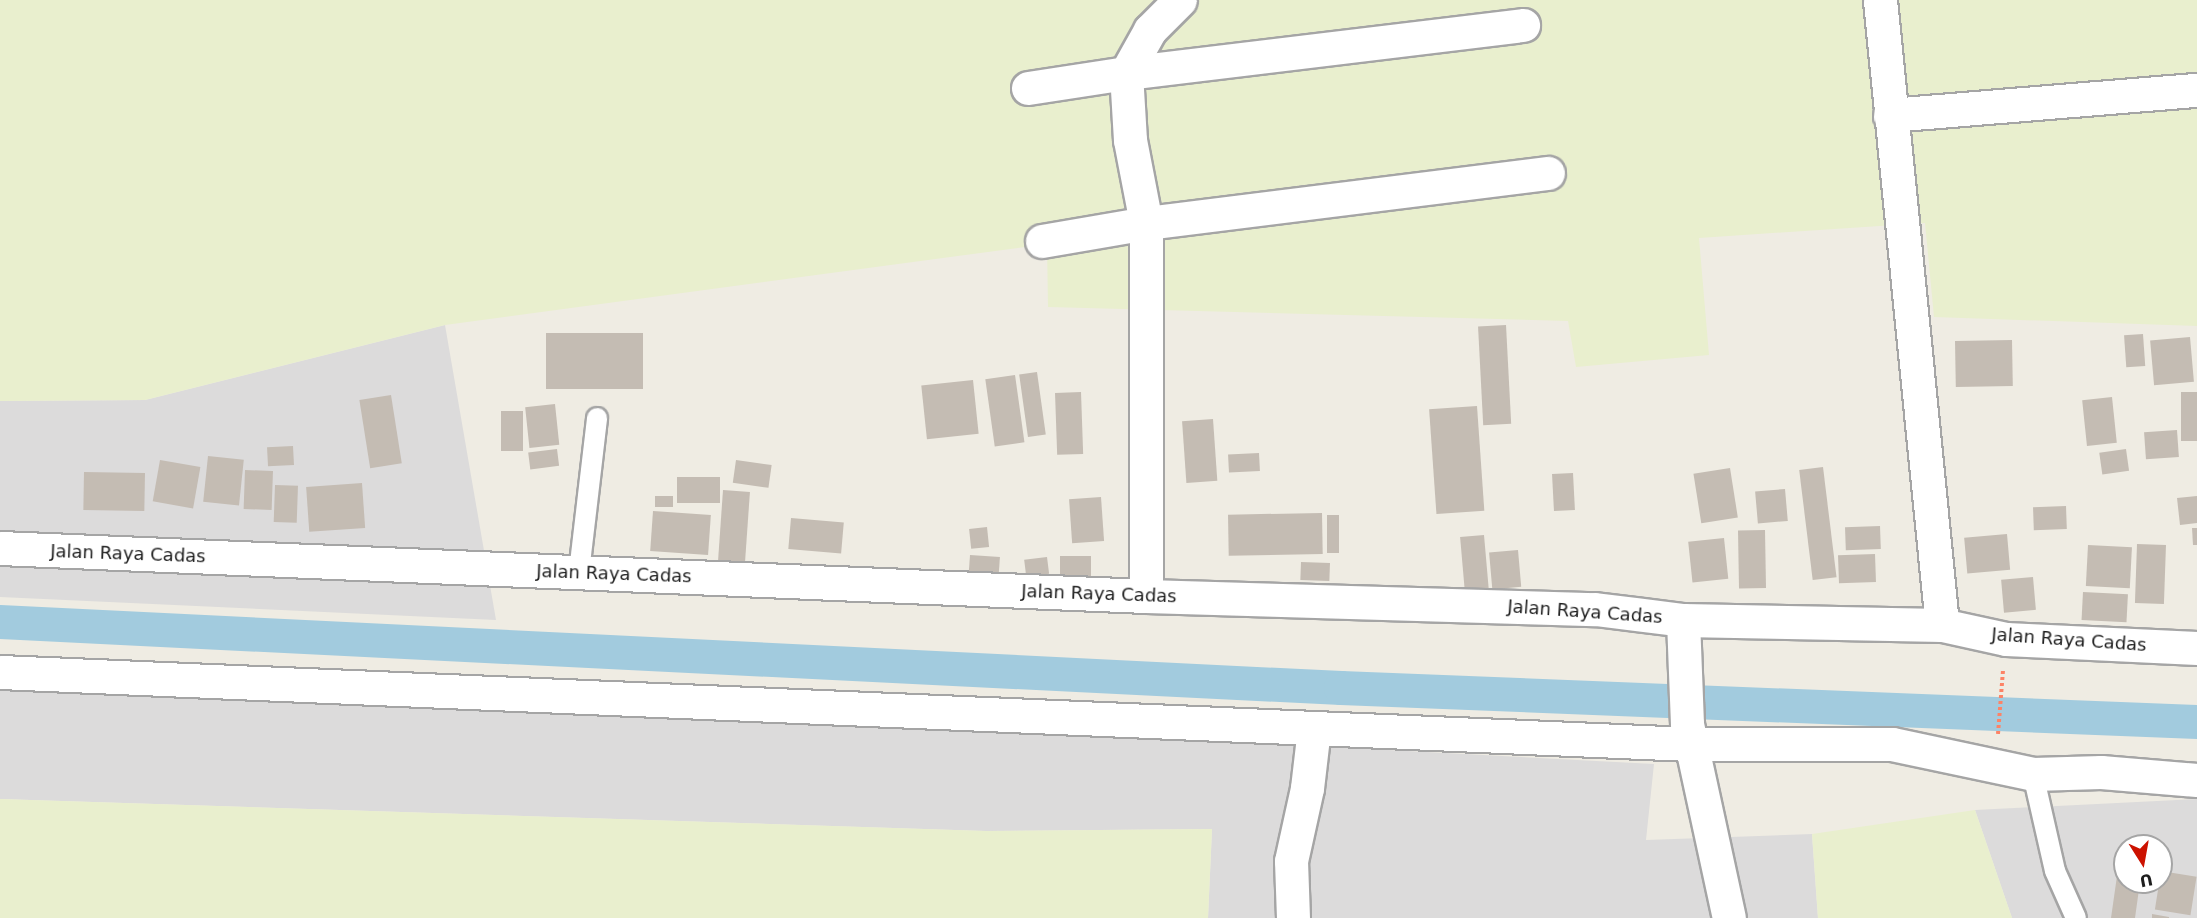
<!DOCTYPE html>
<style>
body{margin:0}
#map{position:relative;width:2197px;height:918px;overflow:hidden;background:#efece3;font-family:"DejaVu Sans",sans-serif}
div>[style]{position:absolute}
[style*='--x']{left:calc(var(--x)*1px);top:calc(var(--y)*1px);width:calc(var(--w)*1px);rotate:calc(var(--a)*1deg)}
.residential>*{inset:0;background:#dcdbdb}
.farmland>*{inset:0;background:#e9efce}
.canal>*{height:34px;margin:-17px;padding:0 17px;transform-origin:17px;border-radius:17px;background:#a2cbde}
.building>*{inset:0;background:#c4bcb3;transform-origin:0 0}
.path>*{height:4px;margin-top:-2px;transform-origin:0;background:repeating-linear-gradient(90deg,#fd8366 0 3px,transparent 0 6px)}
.roads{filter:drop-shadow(2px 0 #a5a5a5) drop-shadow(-2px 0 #a5a5a5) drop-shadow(0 2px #a5a5a5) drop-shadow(0 -2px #a5a5a5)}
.service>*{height:20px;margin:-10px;padding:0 10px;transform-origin:10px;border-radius:10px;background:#fff}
.minor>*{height:33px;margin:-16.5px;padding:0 16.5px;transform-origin:16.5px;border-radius:16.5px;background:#fff}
.tertiary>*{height:33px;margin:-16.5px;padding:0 16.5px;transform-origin:16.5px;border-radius:16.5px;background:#fff}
span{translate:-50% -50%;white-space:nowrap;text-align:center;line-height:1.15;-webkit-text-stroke:5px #fff;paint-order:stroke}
.street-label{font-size:18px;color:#1e1e1e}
.north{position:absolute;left:2113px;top:834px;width:60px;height:60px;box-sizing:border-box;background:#fff;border:2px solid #a5a5a5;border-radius:50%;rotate:169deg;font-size:16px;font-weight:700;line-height:24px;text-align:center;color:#1e1e1e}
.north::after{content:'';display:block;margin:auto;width:21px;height:27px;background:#cc1200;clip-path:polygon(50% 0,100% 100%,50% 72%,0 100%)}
</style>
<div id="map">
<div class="residential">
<div style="clip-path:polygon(445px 325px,496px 620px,0 597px,0 401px,145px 400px)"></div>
<div style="clip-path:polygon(0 677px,1654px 764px,1646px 840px,1812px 834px,1818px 918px,1208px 918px,1212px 829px,986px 831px,0 799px)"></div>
<div style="clip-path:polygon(evenodd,2197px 799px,2197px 918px,2012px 918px,1975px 810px,2197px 799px,2125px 846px,2161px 846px,2161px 882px,2125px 882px,2125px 846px)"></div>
</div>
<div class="farmland">
<div style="clip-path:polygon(0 0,2197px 0,2197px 326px,1934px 317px,1925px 223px,1699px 238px,1709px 355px,1576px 367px,1568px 321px,1048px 307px,1047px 244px,445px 325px,145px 400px,0 401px)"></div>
<div style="clip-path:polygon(0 799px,986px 831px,1212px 829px,1208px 918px,0 918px)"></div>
<div style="clip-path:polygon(1975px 810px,2012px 918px,1818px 918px,1812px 834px)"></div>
</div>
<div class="canal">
<div style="--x:0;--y:622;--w:1343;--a:2.82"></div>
<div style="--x:1341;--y:688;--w:857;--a:2.27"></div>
</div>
<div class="building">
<div style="left:1506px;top:325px;width:99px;height:28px;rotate:87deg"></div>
<div style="left:546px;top:333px;width:97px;height:56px"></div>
<div style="left:2143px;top:334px;width:32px;height:19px;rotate:86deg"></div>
<div style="left:2190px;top:337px;width:45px;height:40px;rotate:85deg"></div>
<div style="left:2012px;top:340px;width:46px;height:57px;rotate:89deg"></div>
<div style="left:1037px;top:372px;width:63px;height:18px;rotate:82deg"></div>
<div style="left:1015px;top:375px;width:68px;height:30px;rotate:82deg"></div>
<div style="left:973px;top:380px;width:54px;height:52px;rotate:84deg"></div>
<div style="left:1081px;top:392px;width:62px;height:26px;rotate:88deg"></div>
<div style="left:2197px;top:392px;width:49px;height:16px;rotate:90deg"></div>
<div style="left:391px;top:395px;width:69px;height:32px;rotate:81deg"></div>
<div style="left:2112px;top:397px;width:46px;height:30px;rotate:84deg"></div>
<div style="left:555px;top:404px;width:41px;height:30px;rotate:84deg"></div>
<div style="left:1477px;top:406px;width:105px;height:48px;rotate:86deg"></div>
<div style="left:501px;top:411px;width:22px;height:40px"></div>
<div style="left:1213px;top:419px;width:62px;height:31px;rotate:86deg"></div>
<div style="left:2177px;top:430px;width:27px;height:33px;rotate:86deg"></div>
<div style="left:293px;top:446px;width:19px;height:26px;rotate:87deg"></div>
<div style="left:557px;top:449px;width:17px;height:29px;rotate:83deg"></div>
<div style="left:2126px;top:449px;width:22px;height:27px;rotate:82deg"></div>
<div style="left:1259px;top:453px;width:18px;height:31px;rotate:87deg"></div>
<div style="left:208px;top:456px;width:36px;height:46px;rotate:6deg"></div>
<div style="left:160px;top:460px;width:41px;height:42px;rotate:10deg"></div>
<div style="left:736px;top:460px;width:36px;height:23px;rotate:8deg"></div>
<div style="left:1823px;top:467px;width:111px;height:24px;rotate:83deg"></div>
<div style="left:1730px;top:468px;width:50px;height:37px;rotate:81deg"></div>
<div style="left:245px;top:470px;width:28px;height:39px;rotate:2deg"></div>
<div style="left:84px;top:472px;width:61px;height:38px;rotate:1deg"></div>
<div style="left:1573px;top:473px;width:37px;height:21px;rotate:87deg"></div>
<div style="left:677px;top:477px;width:43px;height:26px"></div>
<div style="left:362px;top:483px;width:45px;height:56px;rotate:86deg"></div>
<div style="left:275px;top:485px;width:23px;height:37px;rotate:2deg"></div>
<div style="left:1785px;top:489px;width:32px;height:30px;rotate:85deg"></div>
<div style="left:723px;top:490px;width:27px;height:72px;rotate:4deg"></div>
<div style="left:655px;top:496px;width:18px;height:11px"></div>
<div style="clip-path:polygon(2197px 496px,2197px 523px,2180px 525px,2177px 498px)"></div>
<div style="left:1101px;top:497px;width:44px;height:32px;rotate:86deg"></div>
<div style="left:2066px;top:506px;width:23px;height:33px;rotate:88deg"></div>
<div style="left:653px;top:511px;width:58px;height:40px;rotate:4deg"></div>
<div style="left:1322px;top:513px;width:41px;height:94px;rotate:89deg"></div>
<div style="left:1327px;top:515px;width:12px;height:38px"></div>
<div style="left:791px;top:518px;width:53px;height:31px;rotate:5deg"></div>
<div style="left:1880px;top:526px;width:23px;height:35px;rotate:88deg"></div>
<div style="left:987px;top:527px;width:20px;height:18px;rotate:84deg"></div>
<div style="clip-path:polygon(2192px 528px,2197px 528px,2197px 545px,2193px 545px)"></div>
<div style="left:1765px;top:530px;width:58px;height:27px;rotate:89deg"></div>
<div style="left:2007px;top:534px;width:36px;height:43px;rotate:85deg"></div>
<div style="left:1484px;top:535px;width:54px;height:24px;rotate:85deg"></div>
<div style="left:1724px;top:538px;width:41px;height:36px;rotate:84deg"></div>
<div style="left:2137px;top:544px;width:29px;height:59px;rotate:2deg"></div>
<div style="left:2088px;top:545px;width:44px;height:41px;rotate:3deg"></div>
<div style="left:1518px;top:550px;width:37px;height:29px;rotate:85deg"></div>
<div style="left:1875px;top:554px;width:28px;height:37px;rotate:88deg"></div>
<div style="left:970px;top:555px;width:30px;height:26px;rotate:4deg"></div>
<div style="left:1091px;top:556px;width:20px;height:31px;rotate:90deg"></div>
<div style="left:1047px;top:557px;width:17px;height:23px;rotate:83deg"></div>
<div style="left:1301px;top:562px;width:29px;height:18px;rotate:2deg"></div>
<div style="left:2033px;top:577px;width:33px;height:32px;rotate:85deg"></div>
<div style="left:2083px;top:592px;width:45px;height:28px;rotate:3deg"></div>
<div style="clip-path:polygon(2119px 862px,2125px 863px,2125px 882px,2140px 882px,2135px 918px,2111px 918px)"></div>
<div style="left:2161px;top:871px;width:36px;height:39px;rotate:9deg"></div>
<div style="clip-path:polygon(2152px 914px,2169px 917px,2169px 918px,2152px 918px)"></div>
</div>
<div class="path">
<div style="--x:1998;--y:734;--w:64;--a:-85.5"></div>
</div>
<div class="roads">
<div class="service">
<div style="--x:579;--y:572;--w:155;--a:-83.3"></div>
<div style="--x:2033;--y:774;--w:99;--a:77.2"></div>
<div style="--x:2055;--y:871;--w:51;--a:65.9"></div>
</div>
<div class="minor">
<div style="--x:1880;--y:0;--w:628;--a:84.33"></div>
<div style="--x:1028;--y:88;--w:99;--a:-8.7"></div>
<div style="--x:1126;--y:73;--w:400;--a:-6.9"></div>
<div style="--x:1890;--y:115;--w:308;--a:-4.7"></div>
<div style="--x:1042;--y:241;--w:106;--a:-9.8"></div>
<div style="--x:1146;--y:223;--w:405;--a:-7.1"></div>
<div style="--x:1146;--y:596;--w:373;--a:-90"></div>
<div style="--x:1146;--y:223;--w:85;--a:-100.9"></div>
<div style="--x:1130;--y:140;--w:67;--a:-93.4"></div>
<div style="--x:1126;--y:73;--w:49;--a:-60.8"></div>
<div style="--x:1150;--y:30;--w:42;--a:-45"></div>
<div style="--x:1683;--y:620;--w:104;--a:87.8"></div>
<div style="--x:1687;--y:724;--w:198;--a:77.8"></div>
<div style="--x:0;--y:672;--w:1695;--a:2.44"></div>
<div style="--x:1693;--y:744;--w:199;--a:0"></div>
<div style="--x:1892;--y:744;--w:144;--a:12"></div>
<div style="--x:2033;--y:774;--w:68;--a:-1.7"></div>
<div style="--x:2101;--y:772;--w:96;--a:4.8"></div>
<div style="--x:1293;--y:918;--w:57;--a:-92"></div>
<div style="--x:1291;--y:861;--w:75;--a:-77.6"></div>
<div style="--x:1307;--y:788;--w:60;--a:-83.3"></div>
</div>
<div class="tertiary">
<div style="--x:0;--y:548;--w:1147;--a:2.4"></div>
<div style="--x:1146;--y:596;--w:449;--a:1.7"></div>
<div style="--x:1595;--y:609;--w:89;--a:7.1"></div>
<div style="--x:1683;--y:620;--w:259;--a:1.1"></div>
<div style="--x:1942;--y:625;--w:66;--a:12.3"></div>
<div style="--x:2006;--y:639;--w:191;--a:2.7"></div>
</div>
</div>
<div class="street-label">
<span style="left:128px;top:554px;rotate:2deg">Jalan Raya Cadas</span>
<span style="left:614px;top:574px;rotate:2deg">Jalan Raya Cadas</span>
<span style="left:1099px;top:594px;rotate:2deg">Jalan Raya Cadas</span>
<span style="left:1585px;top:612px;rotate:4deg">Jalan Raya Cadas</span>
<span style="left:2069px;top:640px;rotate:4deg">Jalan Raya Cadas</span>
</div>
<div class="north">U</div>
</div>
